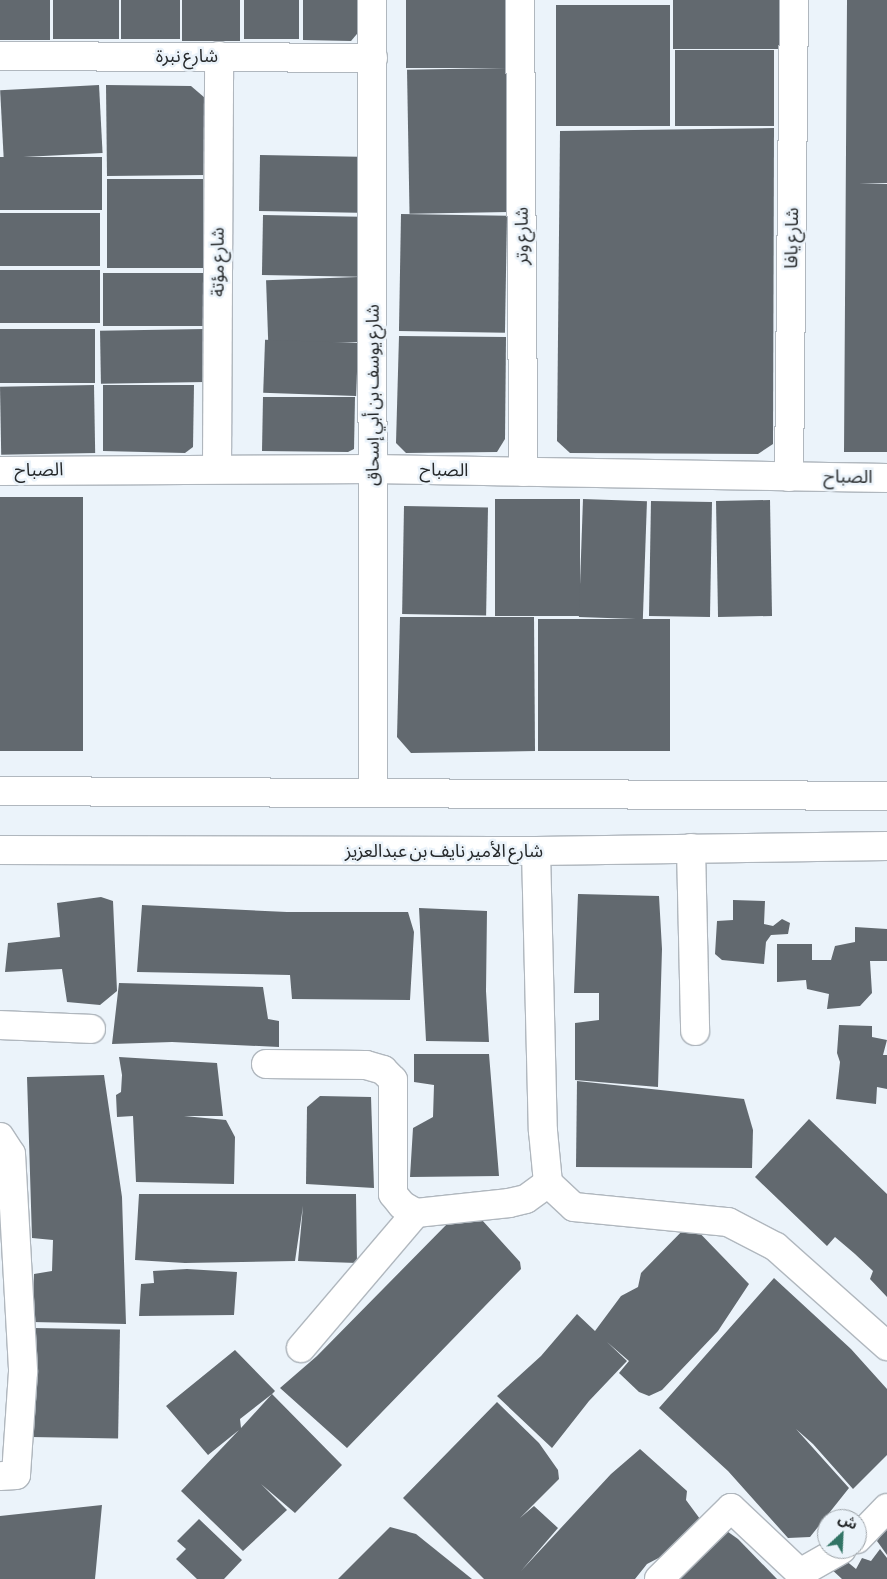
<!DOCTYPE html>
<meta charset="utf-8">
<style>
body{margin:0}
#map{position:relative;width:887px;height:1579px;overflow:hidden;background:#ebf3fa;font-family:"Asap Condensed","Noto Sans Arabic",sans-serif}
div>[style]{position:absolute}
[style*='--x']{left:calc(var(--x)*1px);top:calc(var(--y)*1px);width:calc(var(--w)*1px);rotate:calc(var(--a)*1deg)}
.building>*{inset:0;background:#62696f;transform-origin:0 0}
.roads{filter:drop-shadow(1px 0 #b0b7be) drop-shadow(-1px 0 #b0b7be) drop-shadow(0 1px #b0b7be) drop-shadow(0 -1px #b0b7be)}
.minor>*{height:28px;margin:-14px;padding:0 14px;transform-origin:14px;border-radius:14px;background:#fff}
span{translate:-50% -50%;white-space:nowrap;text-align:center;line-height:1.15;-webkit-text-stroke:5px #ebf3fa;paint-order:stroke}
.street-label{font-size:18px;color:#25282a}
.north{position:absolute;left:817px;top:1509px;width:50px;height:50px;box-sizing:border-box;background:#ebf3fa;border:1px solid #9ca2a7;border-radius:50%;rotate:25deg;font-size:14px;font-weight:700;line-height:20px;text-align:center;color:#25282a}
.north::after{content:'';display:block;margin:auto;width:18px;height:22px;background:#327465;clip-path:polygon(50% 0,100% 100%,50% 72%,0 100%)}
</style>
<div id="map">
<div class="building">
<div style="left:0;top:0;width:50px;height:40px"></div>
<div style="left:53px;top:0;width:66px;height:39px"></div>
<div style="left:121px;top:0;width:59px;height:39px"></div>
<div style="left:182px;top:0;width:58px;height:41px"></div>
<div style="left:244px;top:0;width:55px;height:39px"></div>
<div style="clip-path:polygon(303px 0,361px 0,362px 28px,351px 41px,303px 40px)"></div>
<div style="left:406px;top:0;width:100px;height:68px"></div>
<div style="left:673px;top:0;width:107px;height:49px"></div>
<div style="clip-path:polygon(847px 0,887px 0,887px 183px,859px 183px,887px 184px,887px 452px,844px 452px)"></div>
<div style="left:670px;top:5px;width:121px;height:114px;rotate:90deg"></div>
<div style="left:774px;top:50px;width:76px;height:99px;rotate:90deg"></div>
<div style="left:506px;top:68px;width:144px;height:99px;rotate:89deg"></div>
<div style="left:99px;top:85px;width:68px;height:99px;rotate:87deg"></div>
<div style="clip-path:polygon(106px 85px,191px 86px,205px 98px,205px 175px,107px 176px)"></div>
<div style="clip-path:polygon(774px 128px,773px 444px,758px 454px,570px 453px,557px 441px,560px 131px)"></div>
<div style="left:260px;top:155px;width:98px;height:56px;rotate:1deg"></div>
<div style="left:102px;top:157px;width:53px;height:102px;rotate:90deg"></div>
<div style="left:203px;top:179px;width:89px;height:96px;rotate:90deg"></div>
<div style="left:100px;top:213px;width:53px;height:100px;rotate:90deg"></div>
<div style="left:401px;top:214px;width:106px;height:117px;rotate:1deg"></div>
<div style="left:263px;top:215px;width:97px;height:60px;rotate:1deg"></div>
<div style="left:100px;top:270px;width:53px;height:100px;rotate:90deg"></div>
<div style="left:103px;top:273px;width:103px;height:53px"></div>
<div style="left:358px;top:277px;width:65px;height:92px;rotate:88deg"></div>
<div style="left:0;top:329px;width:95px;height:54px"></div>
<div style="left:204px;top:329px;width:53px;height:104px;rotate:89deg"></div>
<div style="clip-path:polygon(399px 336px,506px 337px,505px 439px,497px 452px,406px 453px,396px 443px)"></div>
<div style="left:358px;top:343px;width:53px;height:93px;rotate:92deg"></div>
<div style="left:94px;top:385px;width:68px;height:94px;rotate:89deg"></div>
<div style="clip-path:polygon(103px 385px,194px 385px,193px 447px,185px 453px,103px 451px)"></div>
<div style="clip-path:polygon(263px 397px,355px 397px,354px 449px,348px 452px,262px 451px)"></div>
<div style="left:0;top:497px;width:83px;height:254px"></div>
<div style="left:495px;top:499px;width:85px;height:117px"></div>
<div style="left:583px;top:499px;width:64px;height:118px;rotate:2deg"></div>
<div style="left:770px;top:500px;width:116px;height:54px;rotate:89deg"></div>
<div style="left:651px;top:501px;width:61px;height:115px;rotate:1deg"></div>
<div style="left:404px;top:506px;width:84px;height:108px;rotate:1deg"></div>
<div style="clip-path:polygon(400px 617px,534px 617px,535px 751px,411px 753px,397px 737px)"></div>
<div style="left:538px;top:619px;width:132px;height:132px"></div>
<div style="clip-path:polygon(578px 894px,659px 896px,662px 949px,658px 1087px,575px 1080px,575px 1023px,599px 1020px,599px 993px,574px 993px)"></div>
<div style="clip-path:polygon(101px 897px,113px 901px,117px 991px,100px 1005px,67px 1002px,62px 969px,5px 972px,8px 943px,60px 937px,57px 903px)"></div>
<div style="clip-path:polygon(733px 900px,765px 901px,764px 924px,773px 926px,782px 919px,790px 923px,788px 934px,771px 935px,766px 942px,764px 964px,722px 960px,715px 954px,717px 921px,733px 920px)"></div>
<div style="clip-path:polygon(142px 905px,287px 912px,408px 912px,414px 932px,410px 1000px,292px 999px,290px 975px,137px 972px)"></div>
<div style="clip-path:polygon(419px 908px,487px 911px,486px 991px,489px 1042px,426px 1041px)"></div>
<div style="clip-path:polygon(855px 927px,887px 929px,887px 961px,870px 961px,872px 993px,860px 1006px,827px 1009px,829px 994px,807px 989px,806px 980px,777px 982px,777px 944px,812px 944px,812px 960px,831px 960px,835px 946px,855px 942px)"></div>
<div style="clip-path:polygon(119px 983px,263px 987px,268px 1019px,279px 1021px,279px 1047px,172px 1042px,112px 1044px)"></div>
<div style="clip-path:polygon(839px 1025px,872px 1026px,872px 1037px,887px 1040px,883px 1055px,887px 1055px,887px 1089px,877px 1087px,876px 1104px,836px 1099px,840px 1062px,837px 1053px)"></div>
<div style="clip-path:polygon(414px 1054px,489px 1054px,499px 1176px,410px 1177px,413px 1128px,433px 1117px,434px 1085px,414px 1082px)"></div>
<div style="clip-path:polygon(119px 1057px,217px 1063px,223px 1116px,184px 1116px,226px 1120px,235px 1137px,234px 1184px,136px 1182px,133px 1116px,117px 1117px,116px 1095px,121px 1092px,122px 1075px)"></div>
<div style="clip-path:polygon(104px 1075px,122px 1197px,126px 1324px,32px 1322px,34px 1274px,52px 1271px,53px 1240px,32px 1238px,27px 1077px)"></div>
<div style="clip-path:polygon(577px 1081px,744px 1099px,753px 1130px,752px 1168px,576px 1167px)"></div>
<div style="clip-path:polygon(320px 1096px,371px 1097px,374px 1188px,306px 1184px,307px 1107px)"></div>
<div style="clip-path:polygon(809px 1119px,887px 1194px,887px 1297px,870px 1279px,873px 1271px,855px 1254px,835px 1237px,827px 1246px,755px 1177px)"></div>
<div style="clip-path:polygon(139px 1194px,356px 1194px,357px 1263px,298px 1261px,303px 1206px,295px 1261px,185px 1263px,135px 1260px)"></div>
<div style="clip-path:polygon(482px 1220px,520px 1262px,521px 1269px,347px 1448px,280px 1388px,317px 1356px,450px 1221px)"></div>
<div style="clip-path:polygon(690px 1223px,749px 1284px,718px 1331px,662px 1390px,649px 1396px,639px 1392px,619px 1373px,629px 1361px,607px 1342px,627px 1361px,589px 1401px,552px 1448px,497px 1396px,541px 1356px,577px 1314px,595px 1331px,621px 1296px,638px 1287px,641px 1273px)"></div>
<div style="clip-path:polygon(187px 1269px,237px 1272px,234px 1315px,139px 1316px,141px 1284px,154px 1283px,153px 1271px)"></div>
<div style="clip-path:polygon(774px 1278px,851px 1349px,887px 1389px,887px 1455px,853px 1489px,813px 1444px,796px 1429px,849px 1488px,810px 1537px,788px 1538px,728px 1471px,659px 1408px)"></div>
<div style="left:33px;top:1328px;width:87px;height:109px;rotate:1deg"></div>
<div style="clip-path:polygon(evenodd,235px 1350px,275px 1391px,272px 1394px,342px 1465px,295px 1513px,261px 1484px,287px 1510px,243px 1551px,181px 1491px,239px 1430px,208px 1455px,166px 1406px,235px 1350px,272px 1394px,241px 1428px,240px 1419px,272px 1394px)"></div>
<div style="clip-path:polygon(497px 1402px,539px 1443px,558px 1470px,559px 1479px,520px 1518px,534px 1506px,558px 1528px,521px 1571px,611px 1474px,640px 1449px,687px 1491px,686px 1500px,700px 1519px,674px 1550px,647px 1564px,635px 1579px,484px 1579px,403px 1498px)"></div>
<div style="clip-path:polygon(102px 1505px,95px 1579px,0 1579px,0 1516px)"></div>
<div style="clip-path:polygon(199px 1519px,242px 1560px,224px 1579px,197px 1579px,176px 1559px,186px 1549px,177px 1541px)"></div>
<div style="clip-path:polygon(390px 1527px,416px 1534px,472px 1579px,338px 1579px)"></div>
<div style="clip-path:polygon(887px 1528px,887px 1555px,877px 1541px)"></div>
<div style="clip-path:polygon(724px 1529px,738px 1539px,777px 1579px,679px 1579px)"></div>
<div style="clip-path:polygon(880px 1549px,887px 1558px,887px 1579px,842px 1579px,829px 1567px,839px 1555px,856px 1569px,862px 1558px,871px 1561px)"></div>
</div>
<div class="roads">
<div class="minor">
<div style="--x:372;--y:0;--w:791;--a:89.93"></div>
<div style="--x:520;--y:0;--w:472;--a:89.6"></div>
<div style="--x:0;--y:56;--w:373;--a:0.3"></div>
<div style="--x:217;--y:468;--w:412;--a:-89.7"></div>
<div style="--x:0;--y:471;--w:373;--a:-0.3"></div>
<div style="--x:373;--y:469;--w:514;--a:1"></div>
<div style="--x:789;--y:477;--w:477;--a:-89.4"></div>
<div style="--x:0;--y:791;--w:887;--a:0.32"></div>
<div style="--x:691;--y:848;--w:183;--a:88.7"></div>
<div style="--x:0;--y:850;--w:536;--a:0.11"></div>
<div style="--x:536;--y:851;--w:351;--a:-0.8"></div>
<div style="--x:536;--y:851;--w:280;--a:88.6"></div>
<div style="--x:543;--y:1131;--w:52;--a:84.5"></div>
<div style="--x:548;--y:1183;--w:35;--a:43"></div>
<div style="--x:574;--y:1207;--w:155;--a:5.6"></div>
<div style="--x:728;--y:1222;--w:54;--a:27.5"></div>
<div style="--x:776;--y:1247;--w:149;--a:41.7"></div>
<div style="--x:0;--y:1025;--w:91;--a:2.5"></div>
<div style="--x:266;--y:1064;--w:100;--a:0.6"></div>
<div style="--x:366;--y:1065;--w:18;--a:16"></div>
<div style="--x:383;--y:1070;--w:14;--a:45"></div>
<div style="--x:393;--y:1080;--w:114;--a:90"></div>
<div style="--x:393;--y:1194;--w:14;--a:51"></div>
<div style="--x:402;--y:1205;--w:16;--a:30"></div>
<div style="--x:416;--y:1213;--w:94;--a:-6.1"></div>
<div style="--x:509;--y:1203;--w:17;--a:-13"></div>
<div style="--x:526;--y:1199;--w:27;--a:-36"></div>
<div style="--x:0;--y:1137;--w:20;--a:57"></div>
<div style="--x:11;--y:1154;--w:218;--a:86.8"></div>
<div style="--x:23;--y:1372;--w:103;--a:93.9"></div>
<div style="--x:16;--y:1475;--w:16;--a:176"></div>
<div style="--x:301;--y:1348;--w:177;--a:-49.6"></div>
<div style="--x:857;--y:1539;--w:43;--a:-45.9"></div>
<div style="--x:659;--y:1579;--w:101;--a:-44.6"></div>
<div style="--x:731;--y:1508;--w:95;--a:43.3"></div>
<div style="--x:800;--y:1573;--w:48;--a:-29.7"></div>
</div>
</div>
<div class="street-label">
<span style="left:187px;top:56px">شارع نبرة</span>
<span style="left:522px;top:236px;rotate:-90deg">شارع وتر</span>
<span style="left:792px;top:238px;rotate:-89deg">شارع يافا</span>
<span style="left:218px;top:262px;rotate:-90deg">شارع مؤتة</span>
<span style="left:373px;top:395px;rotate:-90deg">شارع يوسف بن أبي إسحاق</span>
<span style="left:39px;top:470px;rotate:-1deg">الصباح</span>
<span style="left:444px;top:470px;rotate:1deg">الصباح</span>
<span style="left:848px;top:477px;rotate:1deg">الصباح</span>
<span style="left:444px;top:851px">شارع الأمير نايف بن عبدالعزيز</span>
</div>
<div class="north">ش</div>
</div>
